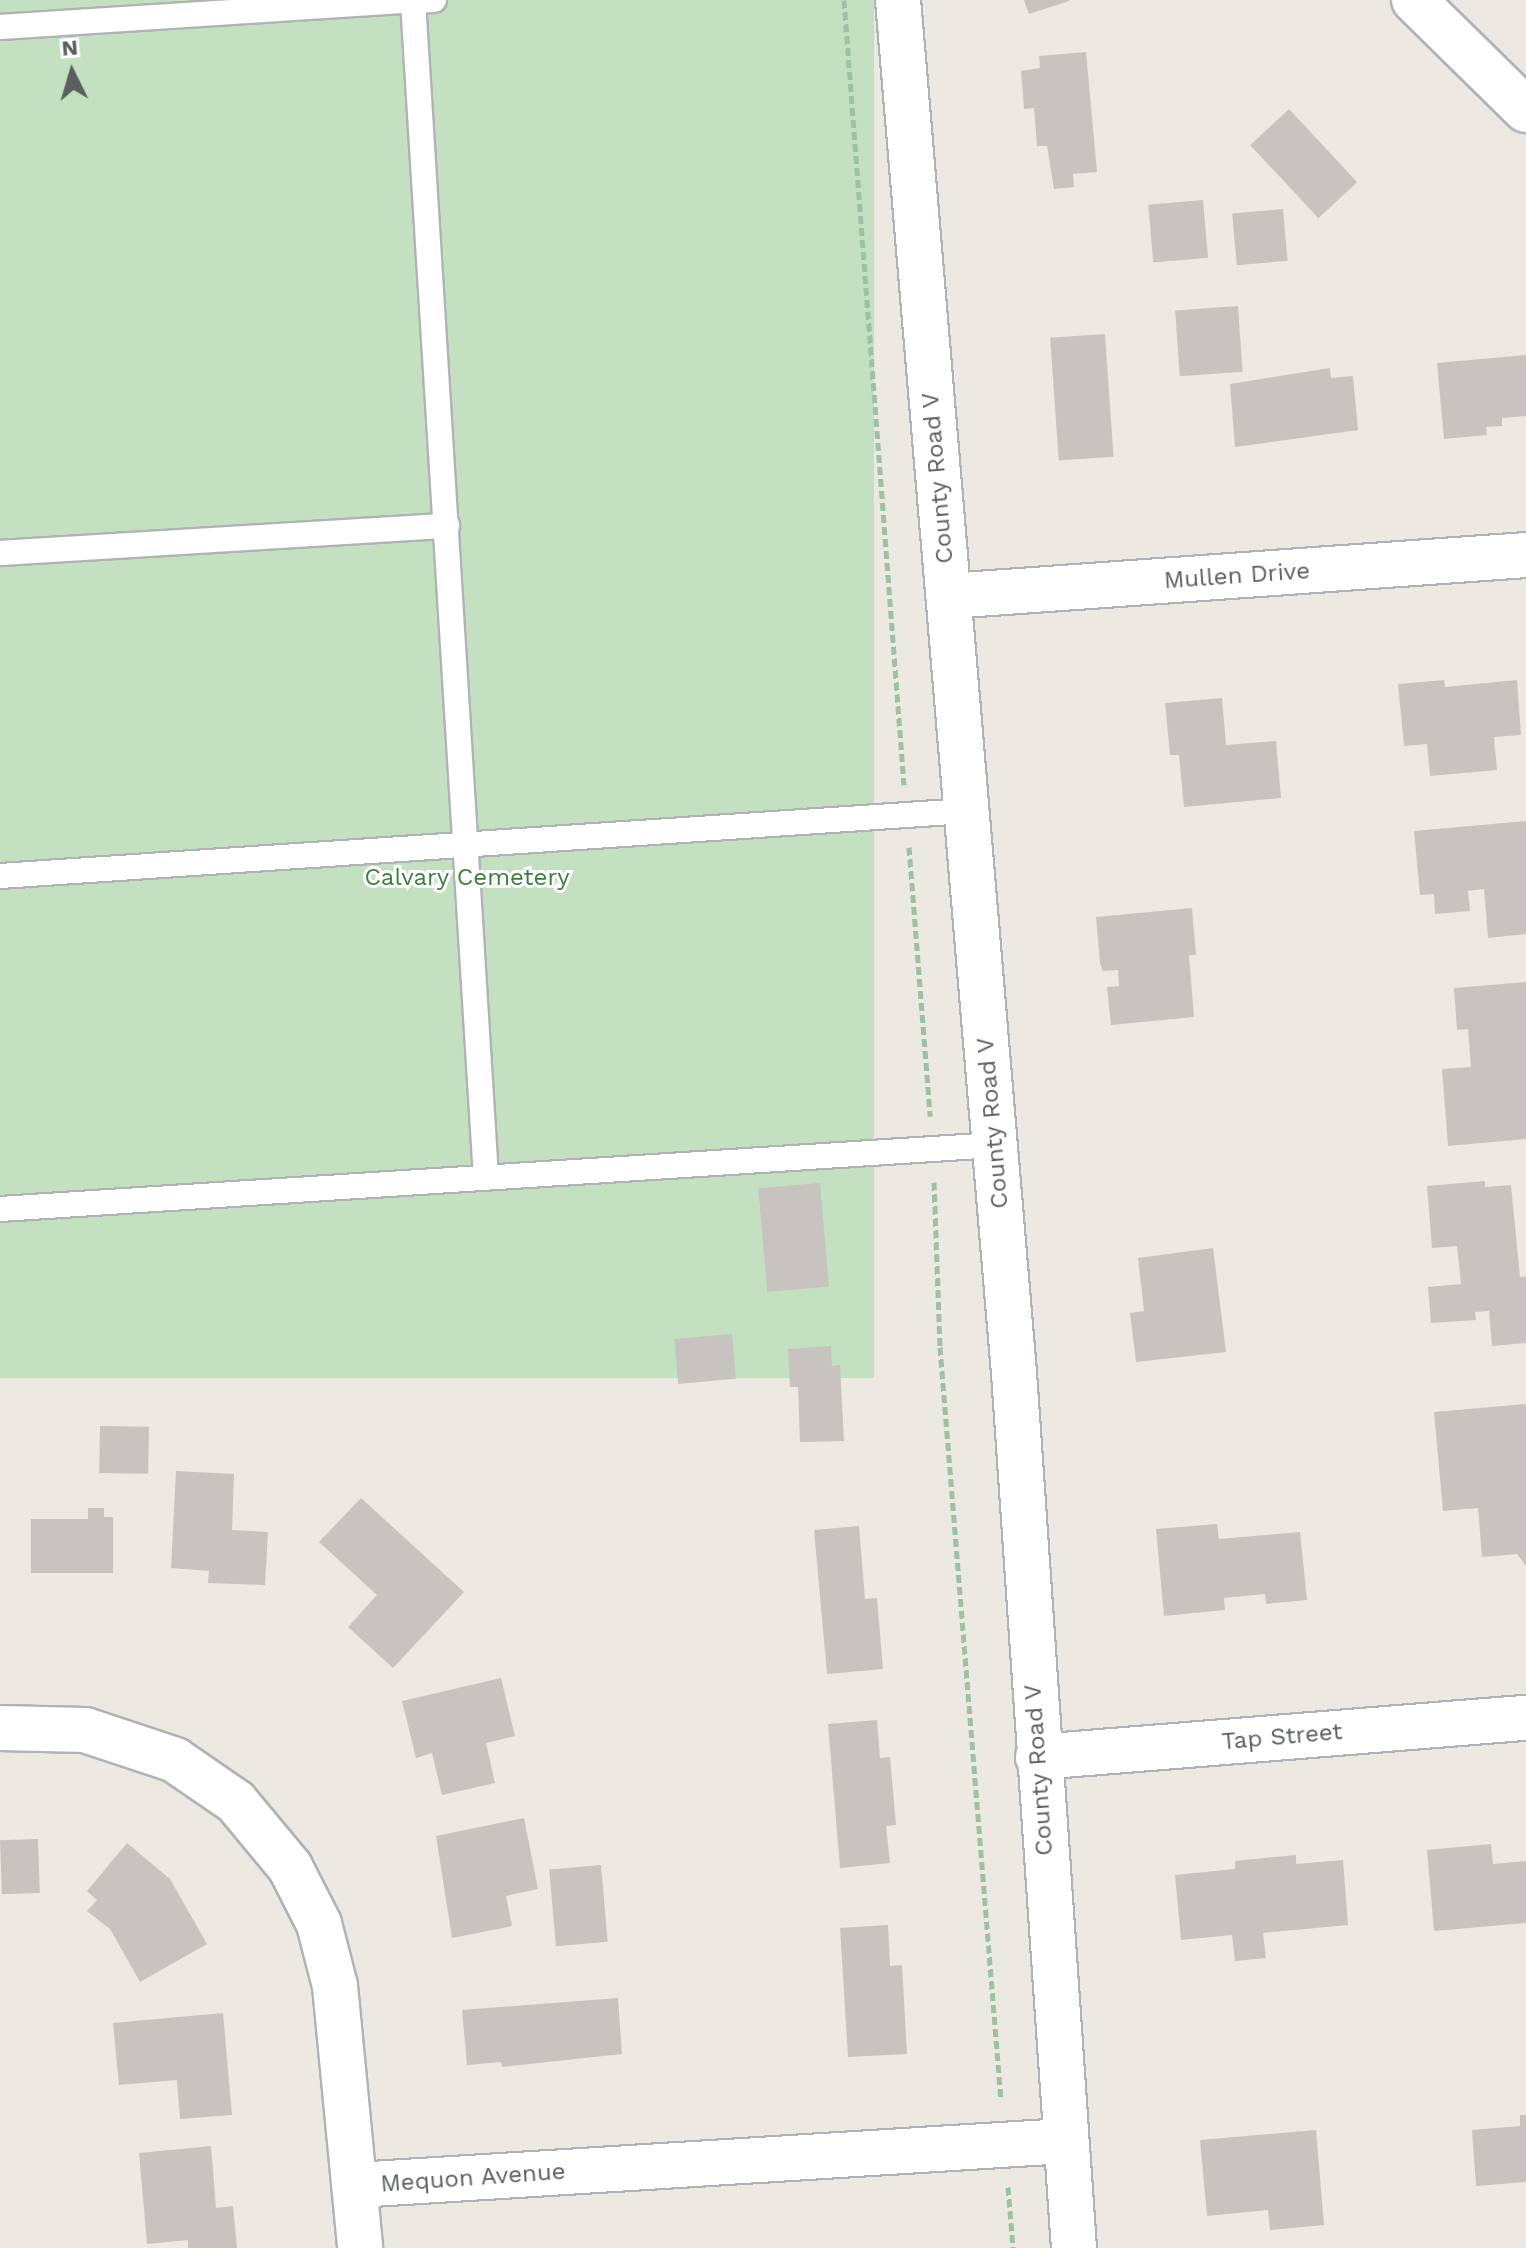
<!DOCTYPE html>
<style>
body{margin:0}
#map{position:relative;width:1526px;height:2248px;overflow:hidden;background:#ece9e2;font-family:"Work Sans",sans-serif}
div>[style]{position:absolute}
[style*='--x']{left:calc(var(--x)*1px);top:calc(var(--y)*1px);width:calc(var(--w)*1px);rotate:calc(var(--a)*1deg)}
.green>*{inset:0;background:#c3e1c1;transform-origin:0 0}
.building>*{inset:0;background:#c7c4bf;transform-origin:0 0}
.path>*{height:5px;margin-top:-2.5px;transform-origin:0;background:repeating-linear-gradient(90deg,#9cc1a5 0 8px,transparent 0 12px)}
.roads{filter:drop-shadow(2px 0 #b0b3b6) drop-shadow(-2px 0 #b0b3b6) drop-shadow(0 2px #b0b3b6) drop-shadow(0 -2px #b0b3b6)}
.lane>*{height:24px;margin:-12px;padding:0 12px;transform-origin:12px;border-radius:12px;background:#fff}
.street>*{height:44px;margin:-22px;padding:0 22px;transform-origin:22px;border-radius:22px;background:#fff}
.secondary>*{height:44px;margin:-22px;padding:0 22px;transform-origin:22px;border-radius:22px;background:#fff}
span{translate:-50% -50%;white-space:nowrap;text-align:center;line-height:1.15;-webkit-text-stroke:6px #fff;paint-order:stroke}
.street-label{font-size:24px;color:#5b5e61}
.park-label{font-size:24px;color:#3d7e3e}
.north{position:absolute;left:32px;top:32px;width:80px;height:80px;-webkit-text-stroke:6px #fff;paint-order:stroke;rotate:355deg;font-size:22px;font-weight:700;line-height:32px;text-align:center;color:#5b5e61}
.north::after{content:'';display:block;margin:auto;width:28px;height:36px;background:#5b5e61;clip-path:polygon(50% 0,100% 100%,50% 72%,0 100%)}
</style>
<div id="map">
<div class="green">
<div style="left:0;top:0;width:874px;height:1378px"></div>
</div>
<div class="building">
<div style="clip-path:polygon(1024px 0,1069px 0,1069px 1px,1029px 14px)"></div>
<div style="clip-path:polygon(1086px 52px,1097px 172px,1073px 174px,1074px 187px,1054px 189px,1047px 146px,1037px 146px,1034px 108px,1024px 109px,1021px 71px,1040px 68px,1039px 56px)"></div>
<div style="left:1289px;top:109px;width:100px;height:53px;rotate:47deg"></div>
<div style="left:1203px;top:200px;width:58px;height:55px;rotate:85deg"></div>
<div style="left:1283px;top:209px;width:52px;height:51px;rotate:85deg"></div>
<div style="left:1238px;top:306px;width:66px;height:63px;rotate:86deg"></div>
<div style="left:1105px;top:334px;width:123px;height:55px;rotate:86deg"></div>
<div style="clip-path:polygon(1526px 355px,1526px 416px,1502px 418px,1502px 426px,1486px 427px,1487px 435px,1444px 439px,1437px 363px)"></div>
<div style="clip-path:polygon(1330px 368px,1331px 378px,1353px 376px,1358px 430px,1235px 447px,1230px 384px)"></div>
<div style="clip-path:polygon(1444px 680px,1445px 687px,1517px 680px,1521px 735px,1494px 737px,1497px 770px,1430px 776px,1427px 744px,1404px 746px,1398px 684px)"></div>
<div style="clip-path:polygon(1222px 698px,1226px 745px,1276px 741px,1281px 798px,1184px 807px,1179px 755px,1170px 755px,1165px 703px)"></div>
<div style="clip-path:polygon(1526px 821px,1526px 934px,1488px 938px,1484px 889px,1468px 891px,1470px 911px,1435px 914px,1434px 894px,1420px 895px,1414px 831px)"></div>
<div style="clip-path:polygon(1192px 908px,1196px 955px,1189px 955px,1194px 1017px,1111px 1025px,1107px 987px,1119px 986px,1118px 970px,1103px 971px,1100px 963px,1096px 917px)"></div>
<div style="clip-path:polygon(1526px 982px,1526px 1139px,1448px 1146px,1442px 1069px,1471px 1067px,1468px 1029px,1457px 1030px,1454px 988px)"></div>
<div style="clip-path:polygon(1485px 1181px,1485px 1187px,1511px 1185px,1520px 1277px,1526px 1276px,1526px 1343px,1492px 1346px,1489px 1311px,1475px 1312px,1476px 1320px,1431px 1323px,1428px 1287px,1461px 1284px,1457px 1246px,1432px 1248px,1427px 1186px)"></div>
<div style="left:820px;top:1183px;width:104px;height:62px;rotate:85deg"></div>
<div style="clip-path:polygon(1213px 1248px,1226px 1352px,1136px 1362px,1130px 1313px,1144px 1311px,1138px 1258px)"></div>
<div style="left:732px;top:1334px;width:45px;height:58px;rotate:85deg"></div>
<div style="clip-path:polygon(831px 1346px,832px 1366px,840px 1365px,844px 1441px,800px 1442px,798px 1387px,790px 1387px,788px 1349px)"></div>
<div style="clip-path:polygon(1526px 1404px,1526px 1566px,1517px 1554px,1482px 1557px,1478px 1508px,1443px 1511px,1434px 1412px)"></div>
<div style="left:100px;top:1426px;width:49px;height:47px;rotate:1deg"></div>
<div style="clip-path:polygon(176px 1471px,234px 1474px,232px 1530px,268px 1532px,265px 1585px,208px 1583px,209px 1571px,171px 1568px)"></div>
<div style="clip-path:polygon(361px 1498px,464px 1592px,393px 1668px,348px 1627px,377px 1595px,319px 1542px)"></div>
<div style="clip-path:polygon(88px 1508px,104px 1508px,104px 1517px,113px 1517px,113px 1573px,31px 1573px,31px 1519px,88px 1519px)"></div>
<div style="clip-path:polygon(1217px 1524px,1219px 1539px,1300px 1532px,1307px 1600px,1266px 1604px,1265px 1594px,1224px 1598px,1225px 1610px,1164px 1616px,1156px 1529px)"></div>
<div style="clip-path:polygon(859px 1526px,865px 1599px,877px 1598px,883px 1669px,827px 1674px,814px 1530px)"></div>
<div style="clip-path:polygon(501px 1678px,515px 1736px,486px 1743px,495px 1783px,442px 1795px,432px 1753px,416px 1758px,402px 1701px)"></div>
<div style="clip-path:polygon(877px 1720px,880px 1758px,890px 1757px,896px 1825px,886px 1826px,890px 1863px,840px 1868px,828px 1724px)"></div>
<div style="clip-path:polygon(524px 1818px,538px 1889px,506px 1896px,512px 1926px,452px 1938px,436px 1836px)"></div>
<div style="left:38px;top:1839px;width:54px;height:38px;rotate:88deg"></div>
<div style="clip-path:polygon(127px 1843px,170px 1879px,207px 1944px,140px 1982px,110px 1929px,87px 1911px,97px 1900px,87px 1891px)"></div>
<div style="clip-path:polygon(1491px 1844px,1493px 1864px,1526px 1861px,1526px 1923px,1434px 1931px,1427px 1850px)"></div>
<div style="clip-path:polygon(1296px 1855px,1296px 1864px,1343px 1860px,1348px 1925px,1263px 1933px,1266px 1958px,1235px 1961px,1232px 1935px,1181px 1940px,1175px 1875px,1235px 1869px,1235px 1861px)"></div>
<div style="left:601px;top:1865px;width:77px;height:52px;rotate:85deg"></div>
<div style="clip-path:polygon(888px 1925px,890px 1966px,902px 1965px,907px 2054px,848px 2057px,840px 1928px)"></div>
<div style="clip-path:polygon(618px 1998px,622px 2054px,502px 2067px,501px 2062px,467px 2065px,462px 2010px)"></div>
<div style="clip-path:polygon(223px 2013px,232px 2115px,180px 2119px,177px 2080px,119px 2085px,113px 2023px)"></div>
<div style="clip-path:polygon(1520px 2115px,1526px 2115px,1526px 2182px,1476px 2186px,1472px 2130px,1520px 2126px)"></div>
<div style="clip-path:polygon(1316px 2130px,1324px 2225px,1270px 2230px,1268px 2210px,1207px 2216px,1200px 2140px)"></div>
<div style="clip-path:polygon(211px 2146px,216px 2208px,233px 2206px,237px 2248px,188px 2248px,188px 2240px,147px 2244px,139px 2153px)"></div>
</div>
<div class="path">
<div style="--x:844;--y:0;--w:787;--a:85.63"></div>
<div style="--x:909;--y:847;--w:270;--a:85.5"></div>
<div style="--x:934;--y:1182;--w:165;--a:87.9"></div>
<div style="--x:940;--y:1347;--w:756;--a:85.37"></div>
<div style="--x:1008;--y:2187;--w:61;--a:85.3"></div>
</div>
<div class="roads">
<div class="lane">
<div style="--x:434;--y:0;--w:21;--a:177"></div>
<div style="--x:413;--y:1;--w:1179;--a:86.45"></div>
<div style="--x:0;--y:27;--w:414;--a:-3.7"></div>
<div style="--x:0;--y:553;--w:448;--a:-3.5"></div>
<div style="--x:0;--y:876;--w:969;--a:-3.85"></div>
<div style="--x:0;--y:1209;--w:997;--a:-3.68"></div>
</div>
<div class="street">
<div style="--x:949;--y:596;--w:578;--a:-4.06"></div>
<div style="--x:0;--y:1728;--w:85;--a:1.3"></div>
<div style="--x:85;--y:1730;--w:95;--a:18.4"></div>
<div style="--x:175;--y:1760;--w:74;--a:34.5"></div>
<div style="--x:236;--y:1802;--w:85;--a:50.3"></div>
<div style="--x:290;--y:1867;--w:64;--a:63"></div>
<div style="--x:319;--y:1924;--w:64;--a:75.5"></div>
<div style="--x:335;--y:1986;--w:263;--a:84.5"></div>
<div style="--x:1038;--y:1757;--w:490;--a:-4.6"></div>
<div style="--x:356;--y:2185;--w:710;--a:-3.55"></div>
</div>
<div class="secondary">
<div style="--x:898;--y:0;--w:1378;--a:85.17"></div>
<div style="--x:1014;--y:1373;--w:877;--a:86.08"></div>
<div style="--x:1414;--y:0;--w:157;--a:44.5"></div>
</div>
</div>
<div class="street-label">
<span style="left:938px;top:478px;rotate:-95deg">County Road V</span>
<span style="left:1237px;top:576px;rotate:-4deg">Mullen Drive</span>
<span style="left:993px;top:1123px;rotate:-95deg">County Road V</span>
<span style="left:1282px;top:1737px;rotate:-5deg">Tap Street</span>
<span style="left:1039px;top:1770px;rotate:-94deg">County Road V</span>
<span style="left:473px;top:2178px;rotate:-4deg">Mequon Avenue</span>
</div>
<div class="park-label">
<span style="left:467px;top:878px">Calvary Cemetery</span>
</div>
<div class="north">N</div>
</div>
